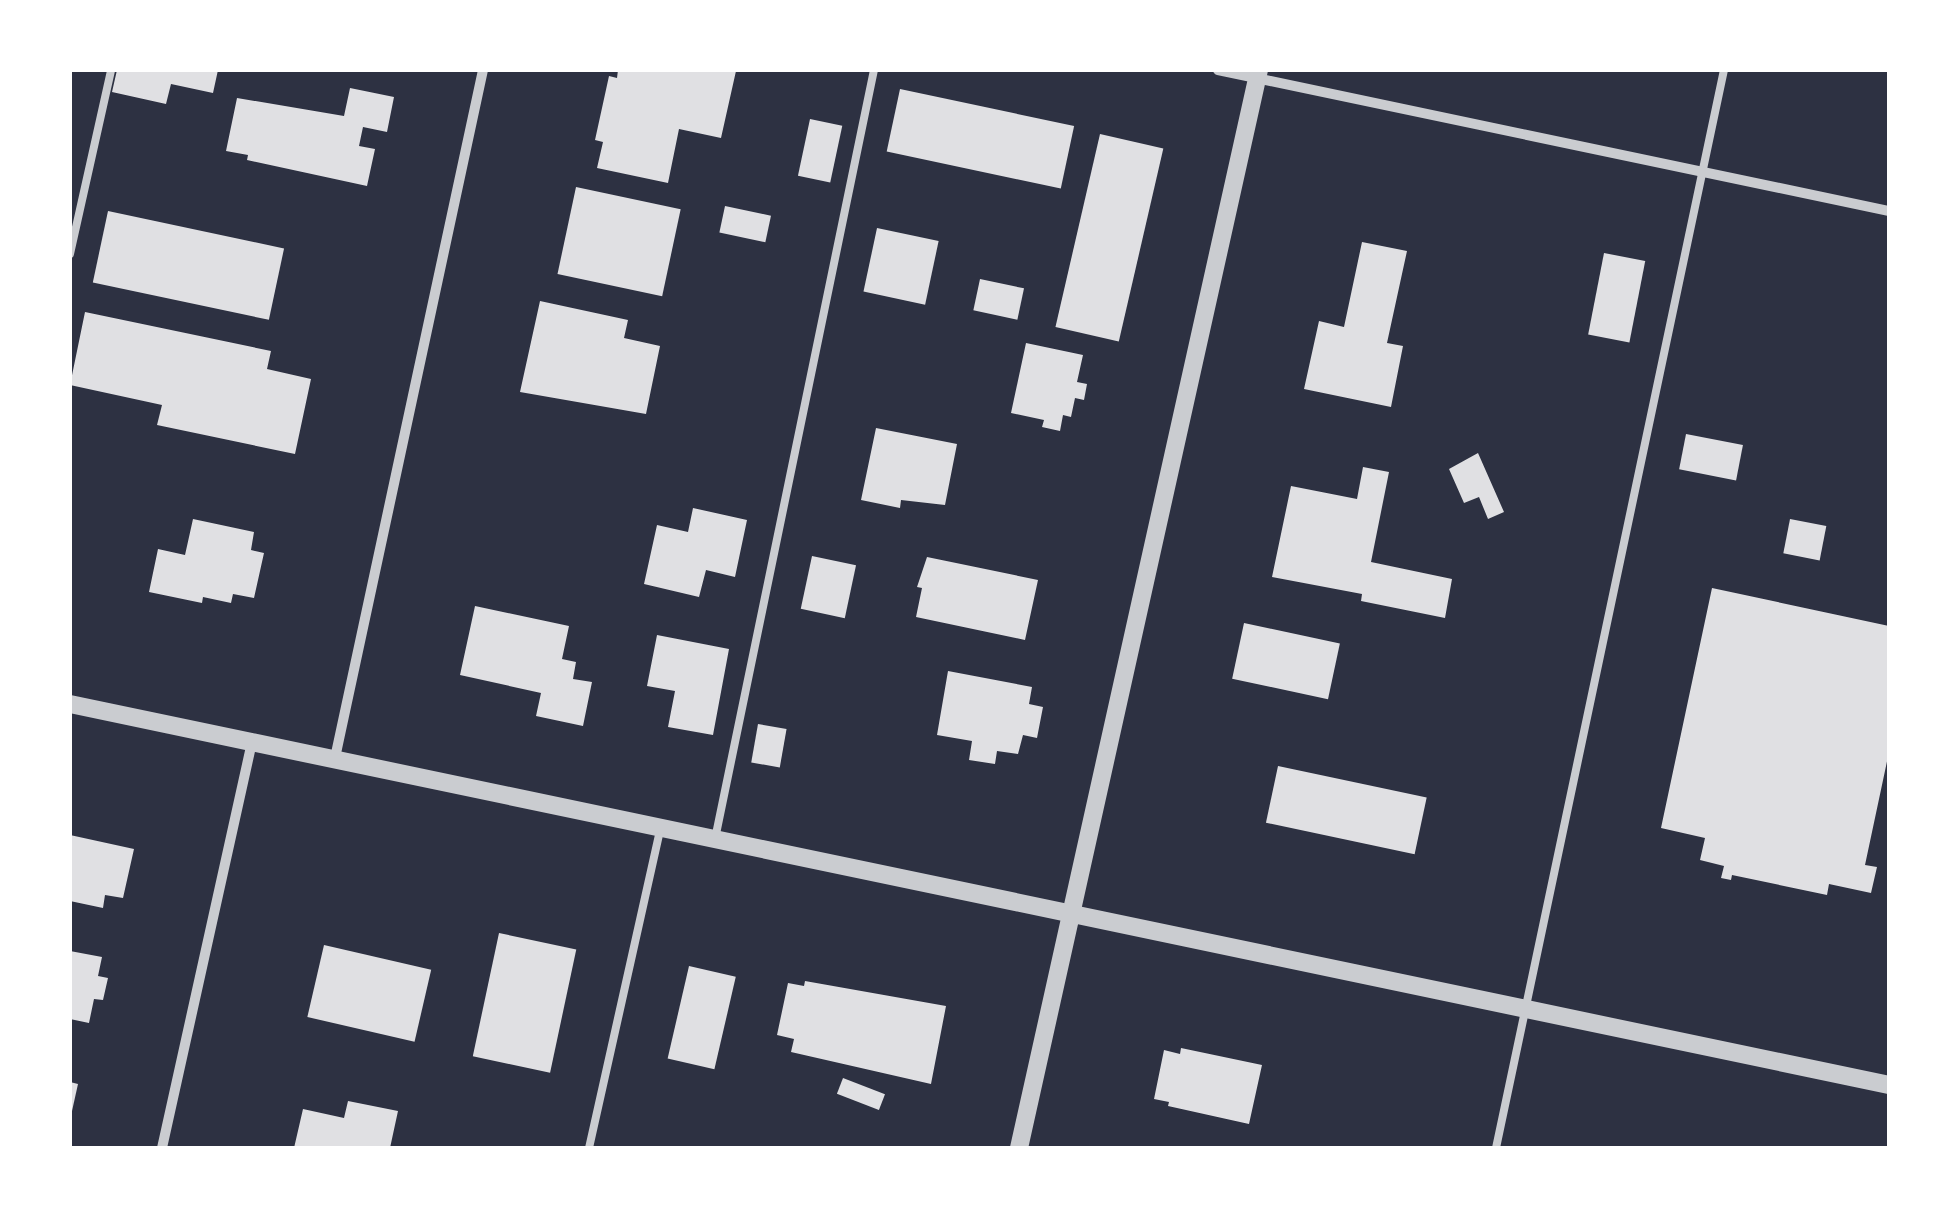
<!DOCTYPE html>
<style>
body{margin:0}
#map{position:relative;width:1959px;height:1218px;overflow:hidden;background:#2d3142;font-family:"DM Sans",sans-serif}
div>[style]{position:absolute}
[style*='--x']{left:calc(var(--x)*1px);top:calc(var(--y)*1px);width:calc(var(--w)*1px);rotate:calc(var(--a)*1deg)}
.building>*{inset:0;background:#e0e0e3;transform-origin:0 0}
.service>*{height:8px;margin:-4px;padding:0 4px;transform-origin:4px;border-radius:4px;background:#caccd0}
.minor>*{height:10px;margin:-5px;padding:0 5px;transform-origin:5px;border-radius:5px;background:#caccd0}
.tertiary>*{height:18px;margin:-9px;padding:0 9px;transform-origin:9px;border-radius:9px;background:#caccd0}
span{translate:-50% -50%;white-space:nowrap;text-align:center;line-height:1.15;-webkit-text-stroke:8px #fff;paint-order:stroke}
.frame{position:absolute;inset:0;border:72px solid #fff;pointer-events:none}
</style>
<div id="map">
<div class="building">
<div style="clip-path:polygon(117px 70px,218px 70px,213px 93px,171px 84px,166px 104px,112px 92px)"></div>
<div style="clip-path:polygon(618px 70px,736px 71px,721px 138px,679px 129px,668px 183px,597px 168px,603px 142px,595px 140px,609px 76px,617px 78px)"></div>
<div style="clip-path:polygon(350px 88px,394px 97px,387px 132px,363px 127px,359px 146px,375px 149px,367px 186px,247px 160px,248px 155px,226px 151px,237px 98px,344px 116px)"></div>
<div style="left:900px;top:89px;width:178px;height:64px;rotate:12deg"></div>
<div style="left:810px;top:119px;width:33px;height:58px;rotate:12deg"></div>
<div style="left:1100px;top:134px;width:65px;height:198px;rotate:13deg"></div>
<div style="left:576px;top:187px;width:107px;height:89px;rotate:12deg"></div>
<div style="left:725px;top:206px;width:47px;height:27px;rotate:12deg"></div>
<div style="left:108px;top:211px;width:180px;height:73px;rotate:12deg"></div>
<div style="left:877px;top:228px;width:63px;height:65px;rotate:12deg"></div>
<div style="clip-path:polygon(1362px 242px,1407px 251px,1387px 343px,1403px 346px,1391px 407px,1304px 389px,1319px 321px,1344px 327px)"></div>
<div style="left:1604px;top:253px;width:42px;height:83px;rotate:11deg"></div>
<div style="left:980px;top:279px;width:45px;height:32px;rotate:12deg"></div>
<div style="clip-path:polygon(540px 301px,628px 320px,624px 338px,660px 346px,646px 414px,520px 392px)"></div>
<div style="clip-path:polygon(85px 312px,271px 351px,267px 369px,311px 379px,295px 454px,157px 425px,162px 405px,70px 385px)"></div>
<div style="clip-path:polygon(1026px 343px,1083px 355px,1077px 382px,1087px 384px,1084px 400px,1075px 398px,1071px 417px,1063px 415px,1060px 431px,1042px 427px,1044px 420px,1011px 413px)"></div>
<div style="clip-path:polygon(876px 428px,957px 444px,945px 505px,901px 500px,900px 508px,861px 500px)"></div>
<div style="left:1686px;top:434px;width:58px;height:36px;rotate:11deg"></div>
<div style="clip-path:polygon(1478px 453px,1504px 512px,1488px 519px,1479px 497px,1464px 503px,1449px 469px)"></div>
<div style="clip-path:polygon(1363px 467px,1389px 472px,1371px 562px,1452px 579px,1445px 618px,1361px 601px,1362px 594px,1272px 577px,1291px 486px,1357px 499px)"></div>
<div style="clip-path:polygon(693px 508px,747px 520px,735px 577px,706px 570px,699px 597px,644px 584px,657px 525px,688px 532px)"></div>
<div style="clip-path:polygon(193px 519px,254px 532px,251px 550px,264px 553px,254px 598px,233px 594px,231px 603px,203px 597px,202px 603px,149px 592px,158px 549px,185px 555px)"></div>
<div style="left:1790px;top:519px;width:37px;height:35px;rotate:11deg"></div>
<div style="left:812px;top:556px;width:45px;height:54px;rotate:12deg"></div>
<div style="clip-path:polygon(927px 557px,1038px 580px,1025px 640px,916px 617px,922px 588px,917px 587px)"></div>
<div style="clip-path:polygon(1712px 588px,1889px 626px,1889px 752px,1865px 865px,1877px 867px,1871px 893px,1829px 884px,1827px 895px,1732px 875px,1731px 880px,1721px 878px,1724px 866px,1700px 860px,1705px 838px,1661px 828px)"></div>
<div style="clip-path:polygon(475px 606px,569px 626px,562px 659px,576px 662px,573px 679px,592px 682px,583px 726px,536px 716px,541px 693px,460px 675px)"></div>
<div style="left:1244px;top:623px;width:98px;height:57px;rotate:12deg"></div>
<div style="clip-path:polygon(657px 635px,729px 649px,713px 735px,668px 727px,675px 691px,647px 686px)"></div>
<div style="clip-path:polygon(948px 671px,1032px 687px,1029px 704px,1043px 707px,1037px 738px,1023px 735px,1018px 754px,997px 751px,995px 764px,969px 760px,972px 741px,937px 735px)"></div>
<div style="left:758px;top:724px;width:29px;height:39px;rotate:10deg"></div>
<div style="left:1278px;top:766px;width:152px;height:58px;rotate:12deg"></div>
<div style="clip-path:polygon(70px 835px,134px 849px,123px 898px,105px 895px,103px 908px,70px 901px)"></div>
<div style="left:499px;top:933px;width:79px;height:126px;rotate:12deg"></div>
<div style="left:324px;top:945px;width:110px;height:74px;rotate:13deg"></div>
<div style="clip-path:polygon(70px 951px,102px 957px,98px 976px,108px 978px,103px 1000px,94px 999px,89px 1023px,70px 1019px)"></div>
<div style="left:689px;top:966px;width:48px;height:95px;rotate:13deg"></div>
<div style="clip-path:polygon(805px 981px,946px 1006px,931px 1084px,791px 1052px,794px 1039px,777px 1035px,788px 983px,804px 986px)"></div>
<div style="clip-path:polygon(1181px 1048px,1262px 1065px,1249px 1124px,1168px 1106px,1169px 1102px,1154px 1099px,1164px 1050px,1180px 1054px)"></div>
<div style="left:843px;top:1078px;width:45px;height:17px;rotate:21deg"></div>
<div style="clip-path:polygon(70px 1082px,78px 1084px,72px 1111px,70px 1111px)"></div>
<div style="clip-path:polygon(348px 1101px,398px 1111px,390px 1148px,294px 1148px,303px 1109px,344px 1118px)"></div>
</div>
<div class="service">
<div style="--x:70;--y:254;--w:189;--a:-77.4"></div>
<div style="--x:715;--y:839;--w:785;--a:-78.32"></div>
<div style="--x:589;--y:1148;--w:326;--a:-77.4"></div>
<div style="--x:1496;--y:1148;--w:1102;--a:-78.06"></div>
</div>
<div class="minor">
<div style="--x:1218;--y:70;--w:686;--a:11.87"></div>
<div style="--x:335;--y:758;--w:704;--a:-77.86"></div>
<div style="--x:162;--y:1148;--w:417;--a:-77.5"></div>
</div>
<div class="tertiary">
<div style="--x:70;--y:704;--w:1858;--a:11.83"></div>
<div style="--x:1019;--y:1148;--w:1104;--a:-77.45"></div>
</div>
<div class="frame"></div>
</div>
